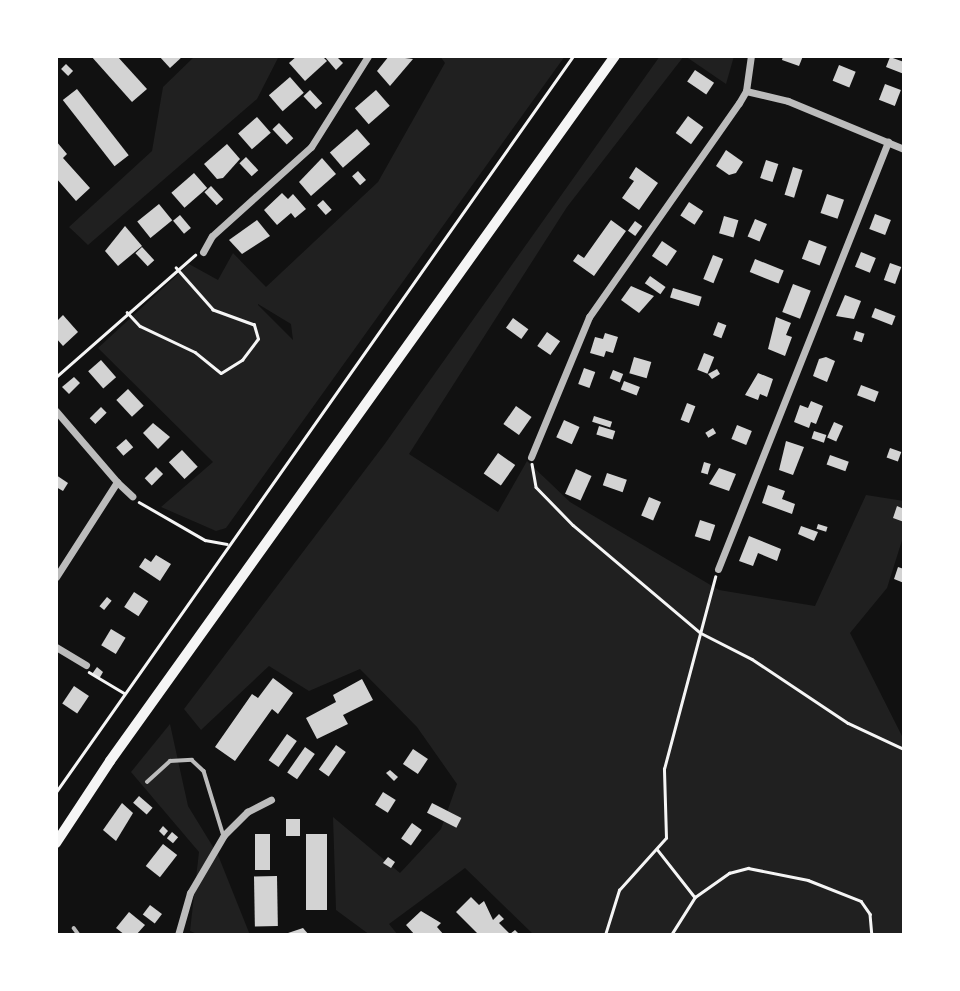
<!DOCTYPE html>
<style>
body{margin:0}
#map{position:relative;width:960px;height:991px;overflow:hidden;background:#111;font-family:Raleway,sans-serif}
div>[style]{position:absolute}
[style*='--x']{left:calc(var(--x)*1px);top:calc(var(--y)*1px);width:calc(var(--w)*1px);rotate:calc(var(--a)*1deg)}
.green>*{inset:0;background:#202020}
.building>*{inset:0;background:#d3d3d3;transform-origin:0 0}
.path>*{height:2.5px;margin:-1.25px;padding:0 1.25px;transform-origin:1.25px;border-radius:1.25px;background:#f5f5f5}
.service>*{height:3.5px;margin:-1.75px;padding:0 1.75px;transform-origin:1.75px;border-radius:1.75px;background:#bcbcbc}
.minor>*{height:7px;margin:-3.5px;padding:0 3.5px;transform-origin:3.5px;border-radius:3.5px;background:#bcbcbc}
.secondary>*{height:10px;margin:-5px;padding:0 5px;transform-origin:5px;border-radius:5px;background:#f5f5f5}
span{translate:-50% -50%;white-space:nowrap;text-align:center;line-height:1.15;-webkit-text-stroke:7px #fff;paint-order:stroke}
.frame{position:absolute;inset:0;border:58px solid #fff;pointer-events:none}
</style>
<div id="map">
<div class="green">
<div style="clip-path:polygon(195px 56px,279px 56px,257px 99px,88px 245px,69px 227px,152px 151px,163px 87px)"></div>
<div style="clip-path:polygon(evenodd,440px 56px,565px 56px,226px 528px,216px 531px,161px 507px,213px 462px,98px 348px,189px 264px,218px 280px,233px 253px,266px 287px,378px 182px,445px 63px,440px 56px,258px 304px,291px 324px,293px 340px,258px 305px,258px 304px)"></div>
<div style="clip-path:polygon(660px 56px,684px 56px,567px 207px,409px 454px,498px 512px,527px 461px,570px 502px,719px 590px,815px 606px,866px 495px,904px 501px,904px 534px,887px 588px,850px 633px,904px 740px,904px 935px,534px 935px,465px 868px,389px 924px,398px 935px,370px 935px,336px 910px,333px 817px,400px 873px,441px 829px,457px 784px,417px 727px,360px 669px,309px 691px,269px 666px,201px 730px,184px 709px,384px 445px)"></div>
<div style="clip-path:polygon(685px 56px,734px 56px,726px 84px)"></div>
<div style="clip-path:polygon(170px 724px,188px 806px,218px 855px,250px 935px,199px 935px,190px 931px,199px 852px,131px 772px)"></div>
</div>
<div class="building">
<div style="clip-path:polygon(91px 56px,117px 56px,147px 89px,132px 102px)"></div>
<div style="clip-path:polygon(159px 56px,183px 56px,170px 68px)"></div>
<div style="clip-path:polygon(297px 56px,322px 56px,327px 61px,305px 81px,289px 63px)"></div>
<div style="clip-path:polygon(336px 56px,343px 63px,336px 70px,325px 57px)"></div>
<div style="clip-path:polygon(389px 56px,413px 59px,390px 86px,377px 71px)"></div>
<div style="clip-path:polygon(783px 56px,803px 56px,799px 66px,782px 60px)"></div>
<div style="clip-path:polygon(890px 57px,904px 62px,904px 74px,886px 67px)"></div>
<div style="left:66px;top:64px;width:10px;height:7px;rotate:45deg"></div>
<div style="left:839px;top:65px;width:18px;height:17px;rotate:22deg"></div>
<div style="left:695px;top:70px;width:23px;height:14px;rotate:34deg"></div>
<div style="left:290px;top:77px;width:21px;height:28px;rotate:49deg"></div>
<div style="left:885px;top:84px;width:17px;height:17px;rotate:21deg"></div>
<div style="left:77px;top:89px;width:84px;height:18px;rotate:52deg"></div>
<div style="left:310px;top:90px;width:18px;height:9px;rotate:47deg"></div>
<div style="left:376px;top:90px;width:21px;height:28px;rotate:49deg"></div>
<div style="left:688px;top:116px;width:19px;height:21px;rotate:36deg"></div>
<div style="left:257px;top:117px;width:21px;height:25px;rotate:49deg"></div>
<div style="left:279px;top:123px;width:21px;height:9px;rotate:47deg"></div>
<div style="left:357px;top:129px;width:20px;height:36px;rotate:49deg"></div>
<div style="clip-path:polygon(56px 141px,67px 154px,63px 158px,90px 188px,76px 201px,56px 178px)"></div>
<div style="clip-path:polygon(227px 144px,240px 159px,223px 178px,217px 179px,204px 164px)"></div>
<div style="clip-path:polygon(726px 150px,743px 162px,736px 173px,729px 175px,716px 166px)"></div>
<div style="left:246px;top:157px;width:18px;height:9px;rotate:47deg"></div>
<div style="clip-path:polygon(322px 158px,336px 174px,311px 196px,299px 182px)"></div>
<div style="left:766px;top:160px;width:13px;height:19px;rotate:18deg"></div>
<div style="clip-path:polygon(636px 167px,658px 183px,639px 210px,622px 198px,634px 181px,629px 178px)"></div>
<div style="left:793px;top:167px;width:10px;height:29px;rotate:17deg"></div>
<div style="left:358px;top:171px;width:12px;height:8px;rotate:48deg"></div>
<div style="left:194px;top:173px;width:20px;height:30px;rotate:49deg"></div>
<div style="left:211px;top:186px;width:18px;height:9px;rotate:47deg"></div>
<div style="clip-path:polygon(282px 193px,288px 199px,293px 194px,306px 209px,295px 218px,291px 213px,277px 225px,264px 210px)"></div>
<div style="left:827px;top:194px;width:18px;height:20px;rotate:19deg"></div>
<div style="left:323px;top:200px;width:13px;height:8px;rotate:48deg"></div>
<div style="left:689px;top:202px;width:17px;height:16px;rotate:33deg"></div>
<div style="left:159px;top:204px;width:21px;height:28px;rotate:51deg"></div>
<div style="left:875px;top:214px;width:17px;height:16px;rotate:21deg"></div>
<div style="left:180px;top:215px;width:17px;height:9px;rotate:50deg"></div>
<div style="left:724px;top:216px;width:15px;height:18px;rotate:16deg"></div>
<div style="left:755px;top:219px;width:13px;height:19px;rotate:23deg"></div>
<div style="clip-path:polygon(257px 220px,270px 236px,242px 254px,229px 240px)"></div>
<div style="clip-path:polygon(611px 220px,626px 231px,594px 276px,573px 261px,578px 254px,584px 258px)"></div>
<div style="left:635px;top:221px;width:9px;height:12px;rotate:36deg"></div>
<div style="clip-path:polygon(125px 226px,142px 246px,118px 266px,105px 251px)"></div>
<div style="left:809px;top:240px;width:19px;height:20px;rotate:21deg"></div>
<div style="left:662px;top:241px;width:18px;height:18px;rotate:34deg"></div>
<div style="left:142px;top:247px;width:18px;height:9px;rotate:47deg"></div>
<div style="left:861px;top:252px;width:16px;height:16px;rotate:22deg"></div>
<div style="left:713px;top:255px;width:11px;height:26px;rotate:22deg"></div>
<div style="left:755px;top:259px;width:31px;height:14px;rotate:22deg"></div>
<div style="left:890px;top:263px;width:12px;height:18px;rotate:20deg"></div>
<div style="left:650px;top:276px;width:19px;height:9px;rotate:35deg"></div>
<div style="left:793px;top:284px;width:19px;height:30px;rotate:21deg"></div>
<div style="clip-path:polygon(631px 286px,654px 296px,639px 313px,621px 300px)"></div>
<div style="left:673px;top:288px;width:30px;height:10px;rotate:17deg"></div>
<div style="clip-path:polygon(845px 295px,861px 301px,854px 319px,836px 316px)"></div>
<div style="left:875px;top:308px;width:22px;height:10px;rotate:21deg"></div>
<div style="clip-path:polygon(63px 315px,78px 332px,63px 346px,56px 338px,56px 322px)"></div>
<div style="clip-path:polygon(776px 317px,791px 323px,786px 335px,792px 337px,785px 356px,768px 349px)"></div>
<div style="left:513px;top:318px;width:19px;height:12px;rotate:36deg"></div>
<div style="left:718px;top:322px;width:9px;height:14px;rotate:21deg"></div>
<div style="left:856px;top:331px;width:9px;height:9px;rotate:18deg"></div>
<div style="left:547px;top:332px;width:16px;height:17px;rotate:35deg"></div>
<div style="clip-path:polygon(605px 333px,618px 337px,613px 353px,606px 351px,604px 357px,590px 353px,595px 337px,603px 339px)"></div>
<div style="left:704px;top:353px;width:11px;height:18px;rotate:22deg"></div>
<div style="left:634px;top:357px;width:18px;height:17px;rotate:16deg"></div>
<div style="clip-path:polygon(826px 357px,835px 361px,827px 382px,813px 376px,819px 359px)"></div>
<div style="left:101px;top:360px;width:23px;height:17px;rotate:49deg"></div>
<div style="left:584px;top:368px;width:12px;height:17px;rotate:20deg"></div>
<div style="clip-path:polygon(717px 369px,720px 374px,712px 379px,708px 374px)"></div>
<div style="left:613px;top:370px;width:11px;height:9px;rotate:22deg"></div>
<div style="clip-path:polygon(758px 373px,773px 379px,767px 397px,760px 394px,758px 400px,745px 395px)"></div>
<div style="clip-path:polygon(74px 377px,80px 383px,69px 394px,62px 387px)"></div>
<div style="left:624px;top:381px;width:17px;height:9px;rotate:21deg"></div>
<div style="left:861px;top:385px;width:19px;height:11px;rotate:21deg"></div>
<div style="left:128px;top:389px;width:23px;height:16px;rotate:47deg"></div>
<div style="clip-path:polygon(811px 401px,823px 406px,816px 424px,811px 422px,809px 428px,794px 422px,800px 405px,808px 408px)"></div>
<div style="left:687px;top:403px;width:9px;height:18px;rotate:21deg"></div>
<div style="left:516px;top:406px;width:19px;height:22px;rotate:35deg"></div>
<div style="left:101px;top:407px;width:8px;height:16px;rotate:45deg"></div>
<div style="left:594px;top:416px;width:19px;height:6px;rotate:18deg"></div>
<div style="left:564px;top:420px;width:17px;height:19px;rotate:24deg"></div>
<div style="left:834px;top:422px;width:10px;height:17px;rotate:24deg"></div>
<div style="clip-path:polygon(153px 423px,170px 437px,158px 449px,143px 433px)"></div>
<div style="left:737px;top:425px;width:16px;height:15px;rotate:22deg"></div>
<div style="left:599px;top:426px;width:17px;height:9px;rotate:17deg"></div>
<div style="left:713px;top:428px;width:6px;height:9px;rotate:59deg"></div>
<div style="left:814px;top:431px;width:13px;height:8px;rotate:18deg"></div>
<div style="left:126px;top:439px;width:11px;height:13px;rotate:49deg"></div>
<div style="clip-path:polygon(786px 441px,804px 447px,793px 475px,779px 470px)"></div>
<div style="left:890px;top:448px;width:12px;height:10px;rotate:20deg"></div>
<div style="left:182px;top:450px;width:23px;height:18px;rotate:47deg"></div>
<div style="left:498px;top:453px;width:21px;height:25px;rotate:35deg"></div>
<div style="left:830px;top:455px;width:20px;height:10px;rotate:20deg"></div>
<div style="left:704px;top:462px;width:7px;height:11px;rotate:16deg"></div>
<div style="left:156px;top:467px;width:10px;height:16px;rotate:45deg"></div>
<div style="clip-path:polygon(719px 468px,736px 474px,729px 491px,709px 484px)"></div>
<div style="left:576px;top:469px;width:17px;height:27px;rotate:24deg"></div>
<div style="left:607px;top:473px;width:21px;height:13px;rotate:19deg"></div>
<div style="clip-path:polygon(56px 475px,68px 483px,63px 491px,56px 487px)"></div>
<div style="clip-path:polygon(768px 485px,785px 491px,782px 499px,795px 504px,792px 514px,762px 503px)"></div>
<div style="left:649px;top:497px;width:13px;height:20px;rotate:23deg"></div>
<div style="clip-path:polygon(897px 506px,904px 509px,904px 522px,893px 518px)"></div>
<div style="left:700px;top:520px;width:16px;height:17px;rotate:18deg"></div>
<div style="left:818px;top:524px;width:10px;height:5px;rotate:17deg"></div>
<div style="clip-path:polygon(801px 526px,818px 532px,814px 541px,798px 534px)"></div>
<div style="clip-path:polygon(749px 536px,781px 549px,777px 561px,758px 553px,753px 566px,739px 561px)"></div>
<div style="clip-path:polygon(156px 555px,171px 564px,160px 581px,139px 567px,145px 558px,151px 562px)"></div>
<div style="clip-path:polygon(898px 567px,904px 569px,904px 583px,894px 579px)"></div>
<div style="left:134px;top:592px;width:17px;height:18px;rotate:33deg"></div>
<div style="left:107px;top:597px;width:6px;height:12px;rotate:39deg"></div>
<div style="left:111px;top:629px;width:17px;height:19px;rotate:31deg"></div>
<div style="clip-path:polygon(97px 667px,103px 672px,99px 679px,92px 674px)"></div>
<div style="clip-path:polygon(273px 678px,293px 693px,278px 714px,272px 709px,235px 761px,215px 747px,252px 694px,258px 698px)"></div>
<div style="clip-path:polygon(362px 679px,373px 700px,343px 715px,348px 724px,317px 739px,306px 718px,336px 702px,333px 695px)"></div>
<div style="left:74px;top:686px;width:18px;height:21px;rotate:34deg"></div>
<div style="left:287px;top:734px;width:12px;height:32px;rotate:35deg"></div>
<div style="left:336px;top:745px;width:12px;height:30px;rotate:35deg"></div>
<div style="left:305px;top:747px;width:12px;height:31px;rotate:35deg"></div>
<div style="left:413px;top:749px;width:18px;height:18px;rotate:34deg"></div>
<div style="clip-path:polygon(390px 770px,398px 777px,394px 781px,386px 773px)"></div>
<div style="left:383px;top:792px;width:15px;height:15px;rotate:32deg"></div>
<div style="left:139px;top:796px;width:18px;height:9px;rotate:41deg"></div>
<div style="clip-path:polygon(122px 803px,133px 813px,116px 841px,103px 830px)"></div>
<div style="left:432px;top:803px;width:33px;height:11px;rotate:27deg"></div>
<div style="left:300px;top:819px;width:17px;height:14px;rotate:90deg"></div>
<div style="left:412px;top:823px;width:12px;height:19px;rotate:35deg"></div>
<div style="clip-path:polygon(163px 826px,168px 831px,164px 836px,159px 831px)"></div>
<div style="left:172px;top:832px;width:8px;height:8px;rotate:40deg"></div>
<div style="left:270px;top:834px;width:36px;height:15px;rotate:90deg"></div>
<div style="left:306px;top:834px;width:21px;height:76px"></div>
<div style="left:163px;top:844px;width:18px;height:28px;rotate:38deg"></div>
<div style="clip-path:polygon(388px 857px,395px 862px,391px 868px,383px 863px)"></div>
<div style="left:277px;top:876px;width:50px;height:23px;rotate:89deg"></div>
<div style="clip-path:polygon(471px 897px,479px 905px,484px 901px,493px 920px,499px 914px,504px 919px,499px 923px,510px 934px,515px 930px,520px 935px,479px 935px,456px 912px)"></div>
<div style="left:150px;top:905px;width:15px;height:12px;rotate:37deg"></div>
<div style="clip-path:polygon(421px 911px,441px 923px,437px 927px,444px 935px,415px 935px,406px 925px)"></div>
<div style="clip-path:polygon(129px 912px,145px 925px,136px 935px,125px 935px,116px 928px)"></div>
<div style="clip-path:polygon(303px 928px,309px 935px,285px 935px,285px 934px)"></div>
</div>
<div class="path">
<div style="--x:127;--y:312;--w:19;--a:47"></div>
<div style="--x:140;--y:326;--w:61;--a:25.3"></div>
<div style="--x:195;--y:352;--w:33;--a:39"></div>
<div style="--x:221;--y:373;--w:25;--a:-32"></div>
<div style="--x:242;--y:360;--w:26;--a:-53"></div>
<div style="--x:258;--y:339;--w:15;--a:-106"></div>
<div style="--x:254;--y:325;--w:44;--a:-159.9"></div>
<div style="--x:213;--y:310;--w:56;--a:-131.4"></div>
<div style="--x:56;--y:377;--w:185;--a:-41.3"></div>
<div style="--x:532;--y:464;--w:23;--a:80"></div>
<div style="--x:536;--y:487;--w:53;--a:45.8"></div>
<div style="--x:573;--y:525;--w:167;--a:40.2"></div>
<div style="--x:701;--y:633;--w:57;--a:27"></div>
<div style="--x:752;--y:659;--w:115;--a:33.7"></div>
<div style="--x:848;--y:723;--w:62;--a:24.9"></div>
<div style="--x:139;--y:502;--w:76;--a:29.9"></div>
<div style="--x:205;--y:540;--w:22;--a:10"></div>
<div style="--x:89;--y:672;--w:41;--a:31"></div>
<div style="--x:56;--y:792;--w:899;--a:-54.91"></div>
<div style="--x:657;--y:849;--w:60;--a:51.8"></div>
<div style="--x:605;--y:935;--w:47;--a:-72.7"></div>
<div style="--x:619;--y:890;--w:70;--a:-47.9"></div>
<div style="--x:666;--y:838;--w:69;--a:-91.7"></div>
<div style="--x:664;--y:769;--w:199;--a:-75.1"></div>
<div style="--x:671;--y:935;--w:45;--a:-57.7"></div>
<div style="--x:695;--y:897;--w:42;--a:-35.2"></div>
<div style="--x:729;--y:873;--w:20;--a:-15"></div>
<div style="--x:748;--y:868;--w:61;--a:11.3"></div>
<div style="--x:808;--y:880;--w:57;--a:21.6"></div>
<div style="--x:861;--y:901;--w:16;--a:55"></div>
<div style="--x:870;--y:914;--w:21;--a:85"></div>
</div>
<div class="service">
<div style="--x:147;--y:782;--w:31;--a:-42"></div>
<div style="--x:170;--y:761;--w:22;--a:-3"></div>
<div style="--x:192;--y:760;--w:16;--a:43"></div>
<div style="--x:204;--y:771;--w:65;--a:73"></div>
<div style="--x:74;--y:928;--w:9;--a:54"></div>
</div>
<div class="minor">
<div style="--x:746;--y:91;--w:43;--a:13.4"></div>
<div style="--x:788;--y:101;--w:126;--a:22.5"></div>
<div style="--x:203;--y:252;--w:18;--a:-61"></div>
<div style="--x:212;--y:236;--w:133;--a:-42"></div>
<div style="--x:311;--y:147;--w:107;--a:-57.9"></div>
<div style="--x:56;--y:411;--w:94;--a:49.3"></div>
<div style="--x:117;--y:482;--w:113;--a:122.7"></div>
<div style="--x:531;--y:457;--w:152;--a:-67.5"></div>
<div style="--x:589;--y:317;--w:261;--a:-55"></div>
<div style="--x:739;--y:103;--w:14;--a:-60"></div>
<div style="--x:746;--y:91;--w:35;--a:-82"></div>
<div style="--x:117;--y:482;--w:21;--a:43"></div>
<div style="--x:718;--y:569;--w:460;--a:-68.3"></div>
<div style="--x:56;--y:647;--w:35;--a:31"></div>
<div style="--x:178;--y:935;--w:44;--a:-74.1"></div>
<div style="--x:190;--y:893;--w:67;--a:-59.6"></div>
<div style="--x:224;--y:835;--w:33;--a:-45"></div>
<div style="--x:247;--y:812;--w:27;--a:-27"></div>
</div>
<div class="secondary">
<div style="--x:56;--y:843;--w:98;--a:-56.6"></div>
<div style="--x:110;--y:761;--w:867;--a:-54.39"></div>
</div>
<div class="frame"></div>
</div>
